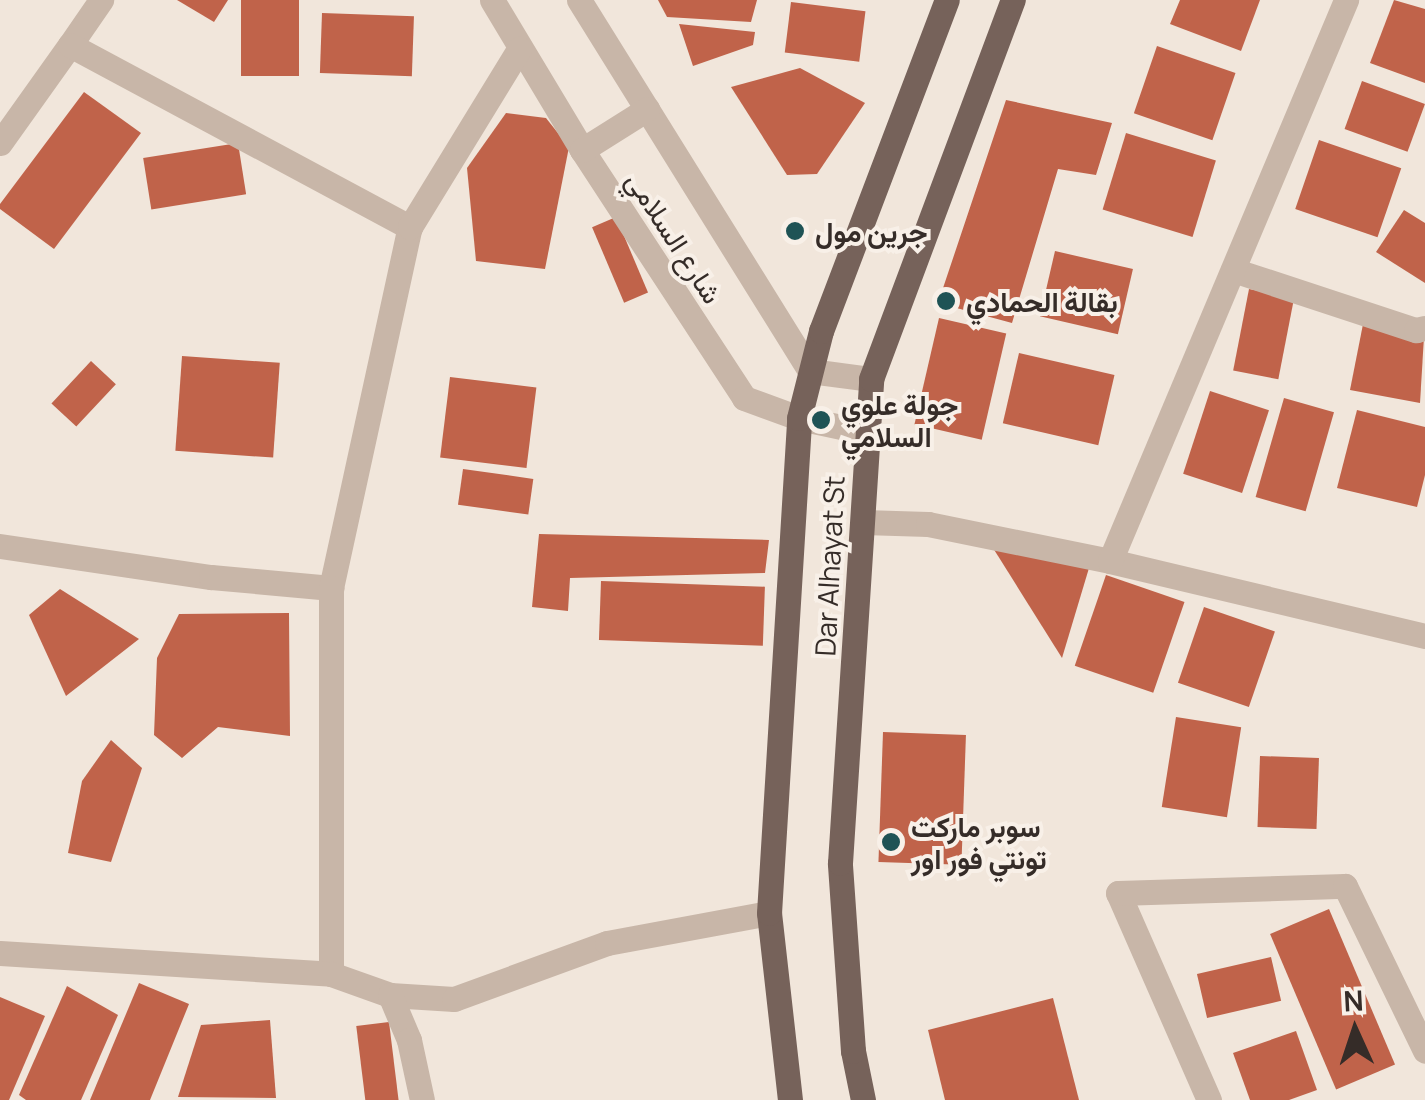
<!DOCTYPE html>
<meta charset="utf-8">
<style>
body{margin:0}
#map{position:relative;width:1425px;height:1100px;overflow:hidden;background:#f1e6db;font-family:Manrope,Vazirmatn,sans-serif}
div>[style]{position:absolute}
[style*='--x']{left:calc(var(--x)*1px);top:calc(var(--y)*1px);width:calc(var(--w)*1px);rotate:calc(var(--a)*1deg)}
.building>*{inset:0;background:#c0634a;transform-origin:0 0}
.minor>*{height:25px;margin:-12.5px;padding:0 12.5px;transform-origin:12.5px;border-radius:12.5px;background:#c8b6a8}
.major>*{height:25px;margin:-12.5px;padding:0 12.5px;transform-origin:12.5px;border-radius:12.5px;background:#76625a}
.dots>*{width:28px;height:28px;translate:-50% -50%;box-sizing:border-box;border:5px solid #f8f0e8;border-radius:50%}
span{translate:-50% -50%;white-space:nowrap;text-align:center;line-height:1.15;-webkit-text-stroke:8px #f8f0e8;paint-order:stroke}
.poi-label{font-size:28px;color:#352c28;font-weight:700}
.left{translate:0 -50%;text-align:left}
.street-label{font-size:28px;color:#352c28}
.north{position:absolute;left:1305px;top:980px;width:100px;height:100px;-webkit-text-stroke:8px #f8f0e8;paint-order:stroke;rotate:357deg;font-size:28px;font-weight:700;line-height:40px;text-align:center;color:#352c28}
.north::after{content:'';display:block;margin:auto;width:35px;height:45px;background:#352c28;clip-path:polygon(50% 0,100% 100%,50% 72%,0 100%)}
</style>
<div id="map">
<div class="building">
<div style="clip-path:polygon(177px 0,228px 0,214px 22px)"></div>
<div style="left:241px;top:0;width:58px;height:76px"></div>
<div style="clip-path:polygon(658px 0,757px 0,751px 22px,667px 17px)"></div>
<div style="clip-path:polygon(1180px 0,1260px 0,1241px 51px,1170px 24px)"></div>
<div style="clip-path:polygon(1394px 0,1425px 9px,1425px 83px,1370px 63px)"></div>
<div style="left:791px;top:2px;width:75px;height:51px;rotate:7deg"></div>
<div style="left:322px;top:13px;width:92px;height:60px;rotate:2deg"></div>
<div style="clip-path:polygon(679px 24px,755px 32px,753px 45px,693px 66px)"></div>
<div style="left:1157px;top:46px;width:83px;height:71px;rotate:19deg"></div>
<div style="clip-path:polygon(800px 68px,865px 103px,817px 174px,787px 175px,731px 87px)"></div>
<div style="left:1362px;top:81px;width:67px;height:51px;rotate:20deg"></div>
<div style="clip-path:polygon(84px 92px,141px 133px,54px 249px,0 209px,0 204px)"></div>
<div style="clip-path:polygon(1006px 100px,1112px 123px,1096px 175px,1058px 169px,1012px 323px,938px 303px)"></div>
<div style="clip-path:polygon(506px 113px,546px 118px,569px 147px,545px 269px,476px 261px,467px 168px)"></div>
<div style="left:1126px;top:133px;width:94px;height:80px;rotate:17deg"></div>
<div style="left:1319px;top:140px;width:87px;height:73px;rotate:19deg"></div>
<div style="left:238px;top:143px;width:52px;height:96px;rotate:81deg"></div>
<div style="clip-path:polygon(1404px 210px,1425px 223px,1425px 283px,1376px 252px)"></div>
<div style="left:616px;top:217px;width:82px;height:26px;rotate:67deg"></div>
<div style="left:1055px;top:251px;width:80px;height:67px;rotate:13deg"></div>
<div style="left:1249px;top:289px;width:46px;height:83px;rotate:11deg"></div>
<div style="clip-path:polygon(1366px 309px,1425px 320px,1420px 403px,1350px 390px)"></div>
<div style="left:939px;top:318px;width:69px;height:109px;rotate:13deg"></div>
<div style="left:1019px;top:353px;width:98px;height:72px;rotate:13deg"></div>
<div style="left:182px;top:356px;width:98px;height:95px;rotate:4deg"></div>
<div style="left:91px;top:361px;width:34px;height:58px;rotate:43deg"></div>
<div style="left:450px;top:377px;width:87px;height:81px;rotate:7deg"></div>
<div style="left:1210px;top:391px;width:62px;height:87px;rotate:18deg"></div>
<div style="left:1284px;top:398px;width:52px;height:103px;rotate:16deg"></div>
<div style="clip-path:polygon(1357px 410px,1425px 427px,1425px 475px,1417px 507px,1337px 488px)"></div>
<div style="left:463px;top:469px;width:71px;height:36px;rotate:8deg"></div>
<div style="clip-path:polygon(539px 534px,769px 540px,765px 573px,570px 578px,568px 611px,532px 607px)"></div>
<div style="clip-path:polygon(993px 548px,1092px 558px,1062px 658px)"></div>
<div style="left:1106px;top:575px;width:83px;height:96px;rotate:19deg"></div>
<div style="left:601px;top:581px;width:164px;height:59px;rotate:2deg"></div>
<div style="clip-path:polygon(60px 589px,139px 639px,66px 696px,29px 615px)"></div>
<div style="left:1204px;top:607px;width:75px;height:80px;rotate:19deg"></div>
<div style="clip-path:polygon(289px 613px,290px 736px,218px 727px,182px 758px,154px 735px,157px 658px,179px 614px)"></div>
<div style="left:1176px;top:717px;width:66px;height:91px;rotate:9deg"></div>
<div style="left:883px;top:732px;width:83px;height:130px;rotate:2deg"></div>
<div style="clip-path:polygon(111px 740px,142px 768px,111px 862px,68px 853px,82px 781px)"></div>
<div style="left:1260px;top:756px;width:59px;height:71px;rotate:2deg"></div>
<div style="left:1329px;top:909px;width:169px;height:64px;rotate:67deg"></div>
<div style="left:1271px;top:957px;width:45px;height:76px;rotate:77deg"></div>
<div style="clip-path:polygon(139px 983px,189px 1004px,150px 1100px,90px 1100px)"></div>
<div style="clip-path:polygon(67px 986px,118px 1015px,81px 1100px,26px 1100px,19px 1095px)"></div>
<div style="clip-path:polygon(0 997px,45px 1016px,9px 1100px,0 1100px)"></div>
<div style="clip-path:polygon(1053px 998px,1079px 1100px,945px 1100px,928px 1030px)"></div>
<div style="clip-path:polygon(270px 1020px,276px 1098px,178px 1097px,201px 1025px)"></div>
<div style="left:389px;top:1022px;width:79px;height:33px;rotate:83deg"></div>
<div style="clip-path:polygon(1296px 1031px,1317px 1090px,1289px 1100px,1250px 1100px,1233px 1053px)"></div>
</div>
<div class="minor">
<div style="--x:492;--y:0;--w:175;--a:59"></div>
<div style="--x:582;--y:150;--w:296;--a:56.8"></div>
<div style="--x:744;--y:398;--w:59;--a:20"></div>
<div style="--x:799;--y:418;--w:67;--a:12"></div>
<div style="--x:579;--y:0;--w:437;--a:58.1"></div>
<div style="--x:810;--y:371;--w:62;--a:7.5"></div>
<div style="--x:70;--y:45;--w:55;--a:-55.4"></div>
<div style="--x:0;--y:143;--w:120;--a:-54.5"></div>
<div style="--x:70;--y:45;--w:386;--a:28.2"></div>
<div style="--x:582;--y:150;--w:77;--a:-32.2"></div>
<div style="--x:1233;--y:270;--w:193;--a:18.2"></div>
<div style="--x:1416;--y:330;--w:9;--a:-13"></div>
<div style="--x:863;--y:522;--w:65;--a:1.8"></div>
<div style="--x:928;--y:524;--w:186;--a:11.5"></div>
<div style="--x:1110;--y:561;--w:324;--a:13.4"></div>
<div style="--x:0;--y:546;--w:213;--a:8.4"></div>
<div style="--x:211;--y:577;--w:121;--a:5.2"></div>
<div style="--x:331;--y:588;--w:370;--a:-77.7"></div>
<div style="--x:410;--y:227;--w:209;--a:-58.5"></div>
<div style="--x:1110;--y:561;--w:609;--a:-67.18"></div>
<div style="--x:331;--y:588;--w:386;--a:90"></div>
<div style="--x:0;--y:953;--w:332;--a:3.6"></div>
<div style="--x:331;--y:974;--w:63;--a:19.6"></div>
<div style="--x:390;--y:995;--w:64;--a:3.6"></div>
<div style="--x:454;--y:999;--w:163;--a:-20.1"></div>
<div style="--x:607;--y:943;--w:165;--a:-10.5"></div>
<div style="--x:390;--y:995;--w:49;--a:67.1"></div>
<div style="--x:409;--y:1040;--w:61;--a:77.8"></div>
<div style="--x:1209;--y:1100;--w:226;--a:-113.7"></div>
<div style="--x:1118;--y:893;--w:227;--a:-1.8"></div>
<div style="--x:1345;--y:886;--w:183;--a:64.1"></div>
</div>
<div class="major">
<div style="--x:790;--y:1100;--w:188;--a:-96.4"></div>
<div style="--x:769;--y:913;--w:496;--a:-86.5"></div>
<div style="--x:799;--y:418;--w:90;--a:-75.8"></div>
<div style="--x:821;--y:331;--w:354;--a:-69.2"></div>
<div style="--x:863;--y:1100;--w:50;--a:-101.5"></div>
<div style="--x:853;--y:1051;--w:188;--a:-94"></div>
<div style="--x:840;--y:863;--w:485;--a:-86.3"></div>
<div style="--x:871;--y:379;--w:405;--a:-69.5"></div>
</div>
<div class="dots">
<div style="left:795px;top:231px;background:#1f5355"></div>
<div style="left:946px;top:301px;background:#1f5355"></div>
<div style="left:821px;top:420px;background:#1f5355"></div>
<div style="left:891px;top:842px;background:#1f5355"></div>
</div>
<div class="poi-label">
<span class="left" style="left:815px;top:231px">جرين مول</span>
<span class="left" style="left:966px;top:301px">بقالة الحمادي</span>
<span class="left" style="left:841px;top:420px">جولة علوي<br>السلامي</span>
<span class="left" style="left:911px;top:842px">سوبر ماركت<br>تونتي فور اور</span>
</div>
<div class="street-label">
<span style="left:675px;top:237px;rotate:57deg">شارع السلامي</span>
<span style="left:829px;top:566px;rotate:-87deg">Dar Alhayat St</span>
</div>
<div class="north">N</div>
</div>
